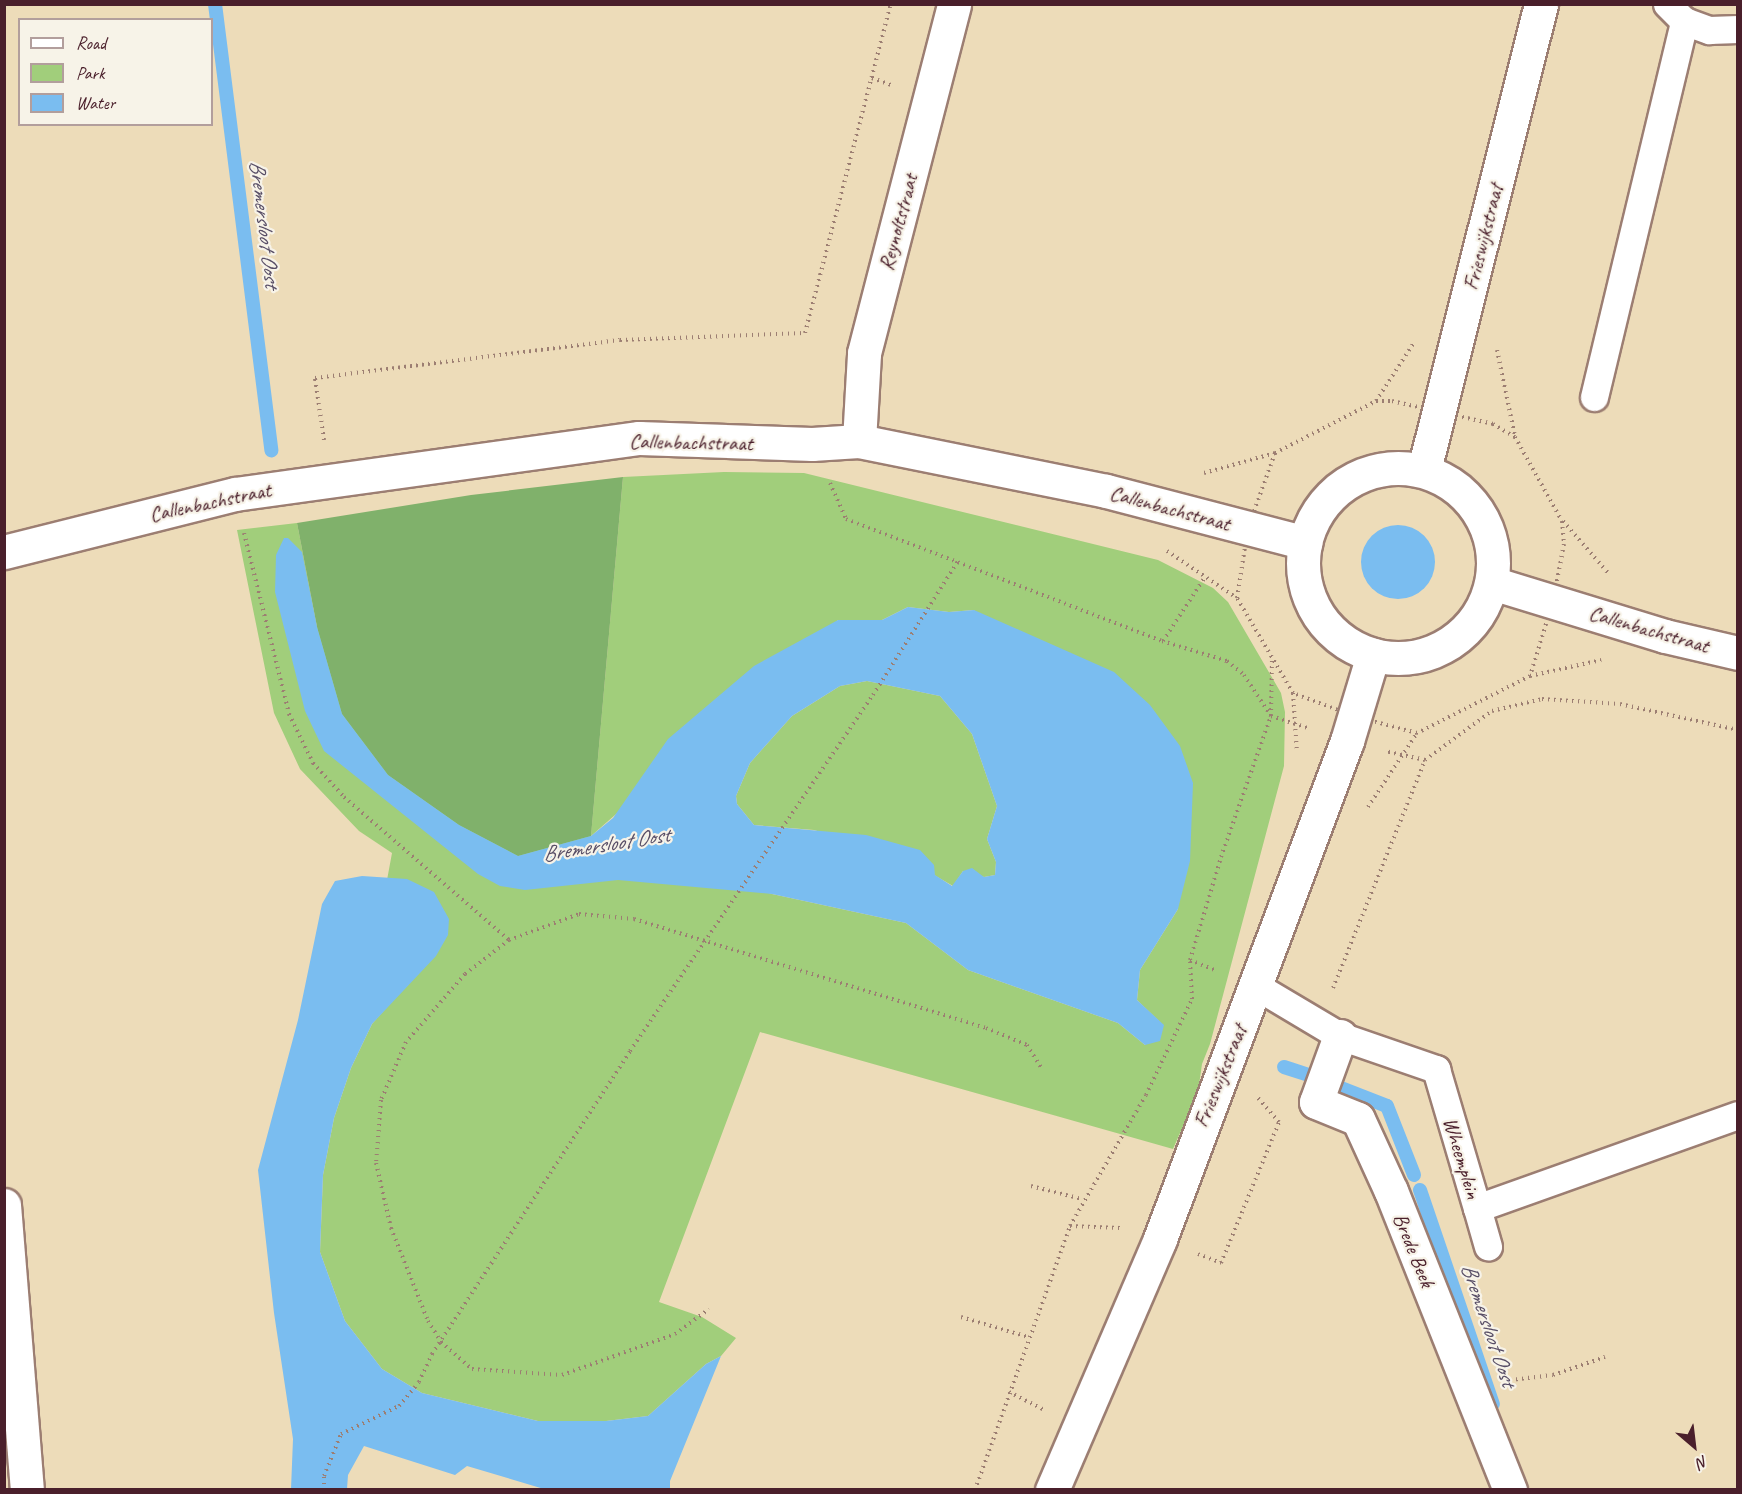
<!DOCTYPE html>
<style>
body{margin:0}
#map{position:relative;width:1742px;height:1494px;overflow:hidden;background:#eddcb9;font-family:Caveat,sans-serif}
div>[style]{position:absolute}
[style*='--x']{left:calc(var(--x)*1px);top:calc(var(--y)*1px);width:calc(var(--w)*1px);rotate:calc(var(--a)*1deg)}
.green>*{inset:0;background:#a1ce7b}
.forest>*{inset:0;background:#80b16b}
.water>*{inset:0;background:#7abdf0}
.round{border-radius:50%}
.stream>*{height:14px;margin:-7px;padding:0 7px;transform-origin:7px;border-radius:7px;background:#7abdf0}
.path>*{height:4px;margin-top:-2px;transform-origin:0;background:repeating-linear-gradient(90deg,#9c7e72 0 1.5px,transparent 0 6px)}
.roads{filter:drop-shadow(2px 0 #9c7e72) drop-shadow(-2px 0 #9c7e72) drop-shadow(0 2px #9c7e72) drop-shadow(0 -2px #9c7e72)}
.service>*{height:27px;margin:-13.5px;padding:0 13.5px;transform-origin:13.5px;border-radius:13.5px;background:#fff}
.pedestrian>*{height:33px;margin:-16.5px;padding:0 16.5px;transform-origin:16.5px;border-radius:16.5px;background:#fff}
.minor>*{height:33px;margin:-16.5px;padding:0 16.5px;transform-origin:16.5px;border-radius:16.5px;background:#fff}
.tertiary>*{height:33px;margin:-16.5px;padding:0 16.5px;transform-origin:16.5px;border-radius:16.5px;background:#fff}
.tertiary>.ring{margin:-16.5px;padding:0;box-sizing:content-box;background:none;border:33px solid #fff;border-radius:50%}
span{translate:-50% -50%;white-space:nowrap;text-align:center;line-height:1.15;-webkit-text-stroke:4.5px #f7f3e8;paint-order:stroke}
.street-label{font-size:21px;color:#4a1f2b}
.water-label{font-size:22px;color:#584e66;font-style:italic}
.frame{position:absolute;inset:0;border:6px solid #4a1f2b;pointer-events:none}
.legend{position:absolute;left:18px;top:18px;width:195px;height:108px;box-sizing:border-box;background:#f7f3e8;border:2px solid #b29e9c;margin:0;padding:8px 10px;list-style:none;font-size:18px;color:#4a1f2b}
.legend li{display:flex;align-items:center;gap:12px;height:30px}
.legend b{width:30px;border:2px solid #b29e9c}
.north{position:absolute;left:1664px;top:1416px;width:60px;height:60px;-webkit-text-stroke:4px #f7f3e8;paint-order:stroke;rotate:152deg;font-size:16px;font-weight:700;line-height:24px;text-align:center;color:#4a1f2b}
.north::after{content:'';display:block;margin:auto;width:21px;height:27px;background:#4a1f2b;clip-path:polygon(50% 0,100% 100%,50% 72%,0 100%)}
</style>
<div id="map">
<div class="green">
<div style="clip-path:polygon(evenodd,724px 472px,804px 473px,1158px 560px,1213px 588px,1228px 602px,1281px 693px,1285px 712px,1284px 766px,1210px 1044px,1202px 1064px,1198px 1092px,1173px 1149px,760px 1032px,659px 1302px,702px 1317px,736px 1338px,721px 1356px,706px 1364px,648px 1416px,606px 1421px,538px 1421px,422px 1393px,382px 1369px,345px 1321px,320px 1252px,323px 1175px,334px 1118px,351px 1068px,372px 1024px,399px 993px,407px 879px,387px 880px,392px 853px,359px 831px,300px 769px,274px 713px,237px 530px,297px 523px,317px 627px,591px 836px,623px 477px,724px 472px,908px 607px,949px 612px,974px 610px,1178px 909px,1140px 970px,1137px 1000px,1163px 1025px,1145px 1045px,1118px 1023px,968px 970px,906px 923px,772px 894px,591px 836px,838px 620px,882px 620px,908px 607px)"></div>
<div style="clip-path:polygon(867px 681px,940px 696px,972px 734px,997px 806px,987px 839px,996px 862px,995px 875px,984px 877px,963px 871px,953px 886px,934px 875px,933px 865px,814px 830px,754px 825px,737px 804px,736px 796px,750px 763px,792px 716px,840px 686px)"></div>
</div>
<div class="forest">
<div style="clip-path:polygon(623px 477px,591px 836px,518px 856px,459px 825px,388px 775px,342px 714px,317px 627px,297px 523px,471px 495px)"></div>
</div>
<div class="water">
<div class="round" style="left:1361px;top:525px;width:74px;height:74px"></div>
<div style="clip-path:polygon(evenodd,284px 538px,288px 538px,302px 552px,317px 627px,342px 714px,388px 775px,459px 825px,518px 856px,591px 836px,613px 818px,668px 739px,754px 666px,838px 620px,882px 620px,908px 607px,949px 612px,974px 610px,1114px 672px,1150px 705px,1180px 746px,1193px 783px,1190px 861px,1178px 909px,1140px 970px,1137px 1000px,1164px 1025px,1160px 1041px,1145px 1045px,1118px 1023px,968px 970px,906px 923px,772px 894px,618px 880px,525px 890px,500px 886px,478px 874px,324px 751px,305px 711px,275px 592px,276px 555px,284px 538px,867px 681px,940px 696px,972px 734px,997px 806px,987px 839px,996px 862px,995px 875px,984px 877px,972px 868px,963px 871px,952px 886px,935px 875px,934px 865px,920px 850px,866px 835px,754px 825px,737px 804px,736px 796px,750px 763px,792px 716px,840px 686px,867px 681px)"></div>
<div style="clip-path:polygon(362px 876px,407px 879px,434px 892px,449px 919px,448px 935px,436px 956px,372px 1024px,351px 1068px,334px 1118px,323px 1175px,320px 1252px,345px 1321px,382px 1369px,422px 1393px,538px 1421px,606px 1421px,648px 1416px,706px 1364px,721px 1356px,670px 1481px,670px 1489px,544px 1489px,467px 1466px,455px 1475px,364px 1446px,348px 1475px,347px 1489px,291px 1489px,293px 1439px,274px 1313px,258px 1170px,298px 1020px,322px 904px,335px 881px)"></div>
</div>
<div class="stream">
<div style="--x:215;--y:4;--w:450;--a:82.8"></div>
<div style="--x:1284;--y:1067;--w:28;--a:18"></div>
<div style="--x:1341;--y:1088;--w:49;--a:21.4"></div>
<div style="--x:1387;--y:1106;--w:74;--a:68.6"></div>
<div style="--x:1420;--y:1190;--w:226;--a:71.2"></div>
</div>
<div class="path">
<div style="--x:872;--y:78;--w:20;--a:20"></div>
<div style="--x:1497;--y:350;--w:88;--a:78.2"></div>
<div style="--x:1376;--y:401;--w:16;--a:0"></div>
<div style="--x:1392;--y:401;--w:104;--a:12.8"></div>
<div style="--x:1493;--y:424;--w:26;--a:31"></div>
<div style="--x:1515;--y:437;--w:96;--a:60.8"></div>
<div style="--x:1562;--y:521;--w:23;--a:85"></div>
<div style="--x:1564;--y:544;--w:58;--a:100.9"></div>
<div style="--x:1553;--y:601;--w:78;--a:107"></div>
<div style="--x:1530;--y:676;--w:127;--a:153.2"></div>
<div style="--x:1417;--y:733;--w:65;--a:-164.9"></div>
<div style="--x:1354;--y:716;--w:65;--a:-159.3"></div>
<div style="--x:1293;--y:693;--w:110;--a:-120.5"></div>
<div style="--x:1237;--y:598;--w:71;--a:-81.1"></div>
<div style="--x:1248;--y:528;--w:80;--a:-70.2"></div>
<div style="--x:1275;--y:453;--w:114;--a:-27.2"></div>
<div style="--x:1376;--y:401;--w:68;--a:-57"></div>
<div style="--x:324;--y:440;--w:63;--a:-98.3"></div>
<div style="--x:315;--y:378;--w:307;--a:-7.1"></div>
<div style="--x:620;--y:340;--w:185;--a:-2.2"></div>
<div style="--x:805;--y:333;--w:340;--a:-75.4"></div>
<div style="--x:1204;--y:473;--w:74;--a:-15.7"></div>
<div style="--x:830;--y:483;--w:39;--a:66"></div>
<div style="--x:846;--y:519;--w:339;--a:21.1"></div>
<div style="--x:1162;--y:641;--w:68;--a:17.1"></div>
<div style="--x:1227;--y:661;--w:22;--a:39"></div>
<div style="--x:1244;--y:675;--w:49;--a:56.6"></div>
<div style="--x:1271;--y:716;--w:40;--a:18"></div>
<div style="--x:1563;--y:521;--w:70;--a:49"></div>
<div style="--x:244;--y:533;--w:187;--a:76"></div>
<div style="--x:289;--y:714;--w:55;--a:63.9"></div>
<div style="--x:313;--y:763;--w:46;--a:47.6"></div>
<div style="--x:344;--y:797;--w:218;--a:40.9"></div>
<div style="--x:509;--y:940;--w:75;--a:-20.4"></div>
<div style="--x:579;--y:914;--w:55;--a:5.2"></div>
<div style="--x:634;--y:919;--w:368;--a:17.2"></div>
<div style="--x:986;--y:1028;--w:44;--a:22.5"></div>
<div style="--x:1027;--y:1045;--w:28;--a:58"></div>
<div style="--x:1167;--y:551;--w:84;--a:33.9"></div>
<div style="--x:1163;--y:641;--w:77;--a:-56.7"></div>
<div style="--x:1530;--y:676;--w:73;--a:-12.7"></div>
<div style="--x:1293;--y:693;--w:59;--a:86.1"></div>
<div style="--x:1425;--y:760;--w:83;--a:-36.2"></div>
<div style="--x:1492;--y:711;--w:51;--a:-13.5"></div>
<div style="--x:1542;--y:699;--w:78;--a:3.7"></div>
<div style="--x:1620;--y:704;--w:121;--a:12.4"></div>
<div style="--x:1368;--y:807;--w:89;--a:-56.5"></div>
<div style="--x:509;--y:940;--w:56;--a:142.3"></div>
<div style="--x:465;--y:974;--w:90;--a:130.9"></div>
<div style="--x:406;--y:1042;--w:63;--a:113.3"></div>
<div style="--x:381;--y:1100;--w:63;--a:94.5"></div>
<div style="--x:376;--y:1163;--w:67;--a:77"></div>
<div style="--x:391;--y:1228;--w:100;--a:68.3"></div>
<div style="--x:428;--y:1321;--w:25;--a:58"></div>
<div style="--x:441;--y:1342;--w:41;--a:41.1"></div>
<div style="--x:472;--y:1369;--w:90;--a:3.8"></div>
<div style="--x:562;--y:1375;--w:120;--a:-19.9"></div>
<div style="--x:675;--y:1334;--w:42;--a:-36.3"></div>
<div style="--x:1190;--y:960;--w:29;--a:22"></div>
<div style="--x:1333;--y:988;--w:246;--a:-68"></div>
<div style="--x:1425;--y:760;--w:41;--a:-167.3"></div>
<div style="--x:1031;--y:1186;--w:53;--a:14.3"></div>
<div style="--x:1070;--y:1226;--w:50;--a:2.3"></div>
<div style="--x:1198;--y:1254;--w:25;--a:21"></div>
<div style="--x:1221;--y:1263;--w:152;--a:-67.6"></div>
<div style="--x:1279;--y:1122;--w:35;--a:-131"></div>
<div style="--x:961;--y:1317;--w:70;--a:16.6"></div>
<div style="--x:1510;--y:1380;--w:43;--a:-6.6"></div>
<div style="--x:1553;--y:1375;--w:55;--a:-19.1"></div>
<div style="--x:1009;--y:1392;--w:38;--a:27"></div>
<div style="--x:324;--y:1490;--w:14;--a:-90"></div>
<div style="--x:324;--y:1476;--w:45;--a:-68"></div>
<div style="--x:341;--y:1434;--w:64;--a:-25.8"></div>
<div style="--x:399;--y:1406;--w:31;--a:-50"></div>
<div style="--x:419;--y:1382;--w:31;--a:-65"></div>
<div style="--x:432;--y:1354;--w:362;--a:-56.8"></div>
<div style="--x:630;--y:1051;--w:431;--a:-55.7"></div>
<div style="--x:873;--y:695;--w:159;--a:-57.6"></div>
<div style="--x:975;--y:1490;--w:281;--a:-70.2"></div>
<div style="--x:1070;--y:1226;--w:151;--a:-59.9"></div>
<div style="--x:1146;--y:1095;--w:106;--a:-64.4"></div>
<div style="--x:1192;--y:999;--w:39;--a:-93"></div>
<div style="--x:1190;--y:960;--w:108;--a:-73.2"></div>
<div style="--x:1221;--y:857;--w:150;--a:-70.5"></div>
<div style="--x:1271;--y:716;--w:55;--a:-89"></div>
</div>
<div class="roads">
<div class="service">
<div style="--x:1667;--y:4;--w:24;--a:45"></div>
<div style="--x:1684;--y:21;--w:27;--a:20"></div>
<div style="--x:1709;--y:30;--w:29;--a:-2"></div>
<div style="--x:1594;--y:397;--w:387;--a:-76.5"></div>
<div style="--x:1256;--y:986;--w:98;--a:30.8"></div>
<div style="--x:1340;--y:1036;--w:102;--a:19"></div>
<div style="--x:1436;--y:1069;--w:145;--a:73.6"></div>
<div style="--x:1477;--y:1208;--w:277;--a:-19.6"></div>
<div style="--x:1477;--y:1208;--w:40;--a:74"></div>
</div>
<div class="pedestrian">
<div style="--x:1340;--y:1036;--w:70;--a:110"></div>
<div style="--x:1316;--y:1102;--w:45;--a:22"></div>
<div style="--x:1358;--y:1119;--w:79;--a:65.4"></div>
<div style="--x:1391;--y:1191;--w:322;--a:68.3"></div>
</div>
<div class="minor">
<div style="--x:859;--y:441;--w:88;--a:-86.7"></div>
<div style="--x:864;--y:353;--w:360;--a:-75.5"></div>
<div style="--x:4;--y:1205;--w:286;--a:85.4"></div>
<div style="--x:1052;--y:1490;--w:273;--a:-66.7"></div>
<div style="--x:1160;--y:1239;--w:532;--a:-69.42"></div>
<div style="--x:1347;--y:741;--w:90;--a:-73.2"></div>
</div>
<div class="tertiary">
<div class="ring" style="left:1303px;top:468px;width:157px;height:157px"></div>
<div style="--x:1424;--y:470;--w:480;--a:-75.9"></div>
<div style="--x:4;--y:552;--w:238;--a:-14.1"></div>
<div style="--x:235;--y:494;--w:408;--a:-7.9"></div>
<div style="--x:639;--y:438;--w:173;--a:2"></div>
<div style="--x:812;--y:444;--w:47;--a:-3.7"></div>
<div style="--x:859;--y:441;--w:252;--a:11.4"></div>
<div style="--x:1106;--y:491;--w:206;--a:14.6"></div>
<div style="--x:1492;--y:583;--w:181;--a:17"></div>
<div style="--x:1665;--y:636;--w:75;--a:13.1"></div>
</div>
</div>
<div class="street-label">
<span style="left:898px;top:222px;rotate:-75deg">Reynoltstraat</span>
<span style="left:1483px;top:237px;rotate:-76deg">Frieswijkstraat</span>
<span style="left:691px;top:442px;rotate:1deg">Callenbachstraat</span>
<span style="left:210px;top:502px;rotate:-12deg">Callenbachstraat</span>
<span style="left:1170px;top:508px;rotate:15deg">Callenbachstraat</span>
<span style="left:1649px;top:629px;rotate:16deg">Callenbachstraat</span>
<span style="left:1220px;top:1076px;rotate:-68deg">Frieswijkstraat</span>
<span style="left:1462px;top:1158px;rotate:73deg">Wheemplein</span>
<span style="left:1414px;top:1250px;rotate:68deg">Brede Beek</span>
</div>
<div class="water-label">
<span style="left:264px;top:224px;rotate:83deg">Bremersloot Oost</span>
<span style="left:606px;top:845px;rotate:-9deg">Bremersloot Oost</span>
<span style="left:1488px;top:1325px;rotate:71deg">Bremersloot Oost</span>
</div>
<div class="frame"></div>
<ul class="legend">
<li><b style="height:8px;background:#fff"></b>Road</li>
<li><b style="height:16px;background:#a1ce7b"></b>Park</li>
<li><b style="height:16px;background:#7abdf0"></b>Water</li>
</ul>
<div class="north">N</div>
</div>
